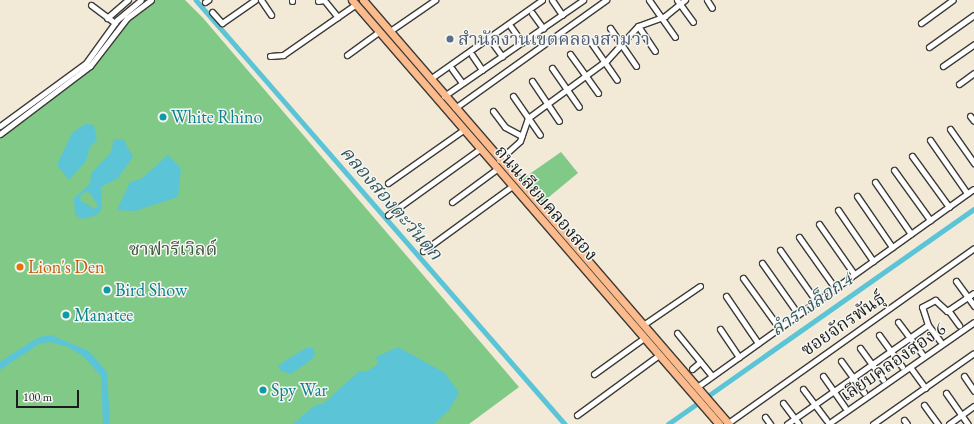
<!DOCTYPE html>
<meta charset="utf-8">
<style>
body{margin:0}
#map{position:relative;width:974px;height:424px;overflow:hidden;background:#f2ead7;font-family:"EB Garamond","Noto Serif Thai",serif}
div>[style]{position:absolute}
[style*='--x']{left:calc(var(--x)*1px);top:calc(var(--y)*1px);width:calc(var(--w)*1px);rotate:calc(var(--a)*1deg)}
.green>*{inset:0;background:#81c986}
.water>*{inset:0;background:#5bc4d7}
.canal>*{height:4.5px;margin:-2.25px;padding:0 2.25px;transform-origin:2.25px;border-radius:2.25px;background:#5bc4d7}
.roads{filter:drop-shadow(1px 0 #3c3b38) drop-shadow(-1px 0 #3c3b38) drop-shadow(0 1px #3c3b38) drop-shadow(0 -1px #3c3b38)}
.minor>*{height:5px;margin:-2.5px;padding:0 2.5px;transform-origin:2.5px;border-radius:2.5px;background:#fff}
.major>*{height:7px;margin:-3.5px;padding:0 3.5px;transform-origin:3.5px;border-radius:3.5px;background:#fbbb8d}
.dots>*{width:11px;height:11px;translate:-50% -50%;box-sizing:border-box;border:2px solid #f6f6f2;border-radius:50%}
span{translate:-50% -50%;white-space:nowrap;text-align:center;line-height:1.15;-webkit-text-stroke:3px #f6f6f2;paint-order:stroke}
.service-label{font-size:18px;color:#4e5e75}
.left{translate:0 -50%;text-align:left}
.culture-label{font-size:18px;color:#0d838f}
.street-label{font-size:18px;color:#1c1c1c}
.park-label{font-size:18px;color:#3f5941}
.food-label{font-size:18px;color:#c56008}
.water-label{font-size:19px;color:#32575d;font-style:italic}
.scale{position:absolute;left:16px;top:390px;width:63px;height:18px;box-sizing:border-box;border:2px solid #1c1c1c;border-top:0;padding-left:5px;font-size:12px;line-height:14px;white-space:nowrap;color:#1c1c1c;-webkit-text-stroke:3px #f6f6f2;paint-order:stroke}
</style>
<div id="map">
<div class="green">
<div style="clip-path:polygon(155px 0,185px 0,203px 18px,519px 387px,469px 424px,0 424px,0 136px,93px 68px,131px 17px)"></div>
<div style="clip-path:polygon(561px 152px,578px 173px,538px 206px,518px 182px)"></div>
</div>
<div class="water">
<div style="clip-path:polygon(85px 124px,94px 125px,97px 140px,90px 147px,86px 161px,69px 180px,57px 165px,72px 133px)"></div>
<div style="clip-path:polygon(evenodd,114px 139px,124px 140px,133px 157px,118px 178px,101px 187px,102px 208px,97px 215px,82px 219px,75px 215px,74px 198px,90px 184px,91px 174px,111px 152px,114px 139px,85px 192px,90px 193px,98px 206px,95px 209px,81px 201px,80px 195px,85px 192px)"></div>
<div style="clip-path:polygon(168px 155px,181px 169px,178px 197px,135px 211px,117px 210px,130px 182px,141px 179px)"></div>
<div style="clip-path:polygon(51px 335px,89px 351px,107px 372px,110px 424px,103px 424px,101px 376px,84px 357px,68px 347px,50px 342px,39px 344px,0 370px,0 362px,7px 357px,39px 337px)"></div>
<div style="clip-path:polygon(398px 347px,445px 373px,459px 393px,449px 410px,434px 424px,293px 424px,315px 405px,323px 404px,359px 371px,366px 372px,378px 364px,376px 357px)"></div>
<div style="clip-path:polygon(306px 348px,313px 348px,315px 355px,310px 361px,291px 374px,281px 371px,278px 367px,283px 362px)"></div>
</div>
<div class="canal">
<div style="--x:196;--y:0;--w:562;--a:48.97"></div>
<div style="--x:668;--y:424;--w:374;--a:-35.1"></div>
</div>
<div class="roads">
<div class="minor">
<div style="--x:261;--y:0;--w:18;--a:56"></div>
<div style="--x:292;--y:0;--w:1;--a:90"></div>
<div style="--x:552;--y:0;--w:18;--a:56"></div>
<div style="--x:649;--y:0;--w:45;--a:54.9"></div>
<div style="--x:677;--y:0;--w:27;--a:54"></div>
<div style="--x:707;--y:0;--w:9;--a:58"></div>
<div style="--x:318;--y:1;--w:6;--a:-9"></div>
<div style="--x:324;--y:0;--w:22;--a:51"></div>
<div style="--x:205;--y:2;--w:4;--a:-34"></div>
<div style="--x:91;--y:5;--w:30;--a:37"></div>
<div style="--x:212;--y:12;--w:15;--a:48"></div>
<div style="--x:222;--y:23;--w:40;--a:-34.9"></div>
<div style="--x:532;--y:13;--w:19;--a:54"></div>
<div style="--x:107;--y:18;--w:28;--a:-41"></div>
<div style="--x:921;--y:23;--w:39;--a:-36"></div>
<div style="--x:638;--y:26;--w:30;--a:56"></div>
<div style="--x:511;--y:27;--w:19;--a:54"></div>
<div style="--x:610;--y:28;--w:46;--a:55.6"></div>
<div style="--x:390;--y:31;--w:55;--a:-34.6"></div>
<div style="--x:491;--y:41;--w:19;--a:54"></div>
<div style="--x:590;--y:41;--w:47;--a:55.3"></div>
<div style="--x:929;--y:47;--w:55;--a:-35.4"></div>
<div style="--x:570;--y:54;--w:48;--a:54.3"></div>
<div style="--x:347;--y:55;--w:39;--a:-36"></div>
<div style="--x:472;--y:55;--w:18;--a:56"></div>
<div style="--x:270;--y:56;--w:13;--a:-4"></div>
<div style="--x:283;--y:55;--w:89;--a:-34.9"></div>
<div style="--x:943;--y:66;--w:38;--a:-35"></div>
<div style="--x:552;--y:68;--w:47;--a:55.3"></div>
<div style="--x:452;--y:69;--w:17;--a:54"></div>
<div style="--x:430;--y:79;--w:137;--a:-35.2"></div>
<div style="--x:532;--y:81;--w:48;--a:56"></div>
<div style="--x:959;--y:84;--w:19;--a:-36"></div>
<div style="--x:444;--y:96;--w:169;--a:-34.6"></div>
<div style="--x:513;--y:96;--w:47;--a:55.3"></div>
<div style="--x:455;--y:108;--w:186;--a:-35.6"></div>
<div style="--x:493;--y:111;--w:20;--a:53"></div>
<div style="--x:505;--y:127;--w:19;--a:28"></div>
<div style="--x:970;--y:116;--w:6;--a:51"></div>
<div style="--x:0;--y:126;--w:107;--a:-36.2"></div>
<div style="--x:86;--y:63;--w:53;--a:-54.2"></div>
<div style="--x:117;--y:20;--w:31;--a:-40"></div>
<div style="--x:950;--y:129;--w:42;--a:54.8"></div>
<div style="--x:0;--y:134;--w:113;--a:-37.1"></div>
<div style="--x:90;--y:66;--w:61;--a:-52.4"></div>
<div style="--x:127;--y:18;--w:30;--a:-37"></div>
<div style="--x:930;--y:140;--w:65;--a:55.1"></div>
<div style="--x:912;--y:156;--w:63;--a:54"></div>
<div style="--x:499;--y:160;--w:28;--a:-42"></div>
<div style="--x:520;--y:141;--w:24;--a:-71"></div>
<div style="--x:528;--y:118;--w:98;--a:-36.3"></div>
<div style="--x:607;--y:60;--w:46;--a:-47.6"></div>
<div style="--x:638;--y:26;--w:29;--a:-20"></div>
<div style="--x:665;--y:16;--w:26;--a:-39"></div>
<div style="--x:894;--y:170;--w:62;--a:54.2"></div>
<div style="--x:875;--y:182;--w:63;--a:55.3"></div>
<div style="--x:388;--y:183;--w:92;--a:-35.2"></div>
<div style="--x:857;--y:196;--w:62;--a:55.5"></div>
<div style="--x:452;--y:202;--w:56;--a:-36.3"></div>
<div style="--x:838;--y:210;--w:62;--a:55.5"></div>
<div style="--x:388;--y:215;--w:113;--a:-35.7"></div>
<div style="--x:819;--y:224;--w:61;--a:55"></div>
<div style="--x:799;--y:237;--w:62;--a:54.8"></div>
<div style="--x:780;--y:250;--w:62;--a:54.8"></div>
<div style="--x:423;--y:251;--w:110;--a:-36.1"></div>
<div style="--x:762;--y:263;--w:62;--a:54.8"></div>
<div style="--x:743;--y:278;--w:62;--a:54.2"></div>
<div style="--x:956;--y:281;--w:31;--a:54"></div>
<div style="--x:726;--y:296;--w:57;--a:55.8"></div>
<div style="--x:948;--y:310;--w:19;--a:54"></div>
<div style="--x:898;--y:322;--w:40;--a:53"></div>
<div style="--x:643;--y:325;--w:69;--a:-34.4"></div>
<div style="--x:928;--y:325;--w:20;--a:53"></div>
<div style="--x:720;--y:329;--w:34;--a:56"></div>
<div style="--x:677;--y:333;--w:55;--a:50.9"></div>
<div style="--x:879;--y:335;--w:39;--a:54"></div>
<div style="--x:860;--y:348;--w:39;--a:54"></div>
<div style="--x:841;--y:361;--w:39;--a:54"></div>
<div style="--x:910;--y:367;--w:26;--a:54"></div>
<div style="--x:692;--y:369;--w:11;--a:-41"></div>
<div style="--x:594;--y:374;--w:62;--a:-35.8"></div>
<div style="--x:823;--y:376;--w:38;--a:55"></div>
<div style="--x:964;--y:376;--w:18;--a:56"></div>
<div style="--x:697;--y:387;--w:340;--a:-35.6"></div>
<div style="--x:803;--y:389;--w:39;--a:53"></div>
<div style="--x:946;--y:393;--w:38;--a:55"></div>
<div style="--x:783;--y:403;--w:26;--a:53"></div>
<div style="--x:924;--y:405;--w:24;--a:54"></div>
<div style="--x:577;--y:415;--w:102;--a:-36.2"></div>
<div style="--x:765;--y:417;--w:9;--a:54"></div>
<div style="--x:904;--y:420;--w:5;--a:53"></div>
<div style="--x:728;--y:423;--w:302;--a:-35.4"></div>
<div style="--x:787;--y:424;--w:172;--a:-35.1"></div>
<div style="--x:928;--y:325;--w:19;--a:-108"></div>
<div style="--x:922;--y:307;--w:15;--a:-28"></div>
<div style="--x:935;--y:300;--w:16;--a:43"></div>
<div style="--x:947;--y:311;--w:32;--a:-34"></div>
<div style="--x:828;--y:424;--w:178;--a:-34.9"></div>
<div style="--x:873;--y:424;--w:123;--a:-35.1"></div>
<div style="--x:949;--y:424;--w:31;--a:-36"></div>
</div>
<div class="major">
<div style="--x:352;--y:0;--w:561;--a:49.12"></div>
<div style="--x:363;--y:0;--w:560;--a:49.2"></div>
</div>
</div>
<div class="dots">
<div style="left:450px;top:39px;background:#5c6f8a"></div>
<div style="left:163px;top:117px;background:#0f9aa8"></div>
<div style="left:20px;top:267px;background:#e8710a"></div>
<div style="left:107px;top:290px;background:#0f9aa8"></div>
<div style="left:66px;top:315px;background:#0f9aa8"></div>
<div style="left:263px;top:390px;background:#0f9aa8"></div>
</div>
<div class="service-label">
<span class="left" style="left:458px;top:39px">สำนักงานเขตคลองสามวา</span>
</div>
<div class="culture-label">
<span class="left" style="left:171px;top:117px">White Rhino</span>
<span class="left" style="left:115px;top:290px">Bird Show</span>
<span class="left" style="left:74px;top:315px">Manatee</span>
<span class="left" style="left:271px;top:390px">Spy War</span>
</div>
<div class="street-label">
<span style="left:546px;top:203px;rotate:49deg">ถนนเลียบคลองสอง</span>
<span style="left:843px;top:324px;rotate:-35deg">ซอยจักรพันธุ์</span>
<span style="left:893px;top:362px;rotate:-35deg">เลียบคลองสอง 6</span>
</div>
<div class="park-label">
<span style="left:173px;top:249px">ซาฟารีเวิลด์</span>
</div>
<div class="food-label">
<span class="left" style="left:28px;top:267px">Lion's Den</span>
</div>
<div class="water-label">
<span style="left:391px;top:203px;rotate:49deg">คลองสองตะวันตก</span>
<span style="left:812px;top:304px;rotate:-35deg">ลำรางล็อก 4</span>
</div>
<div class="scale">100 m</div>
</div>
